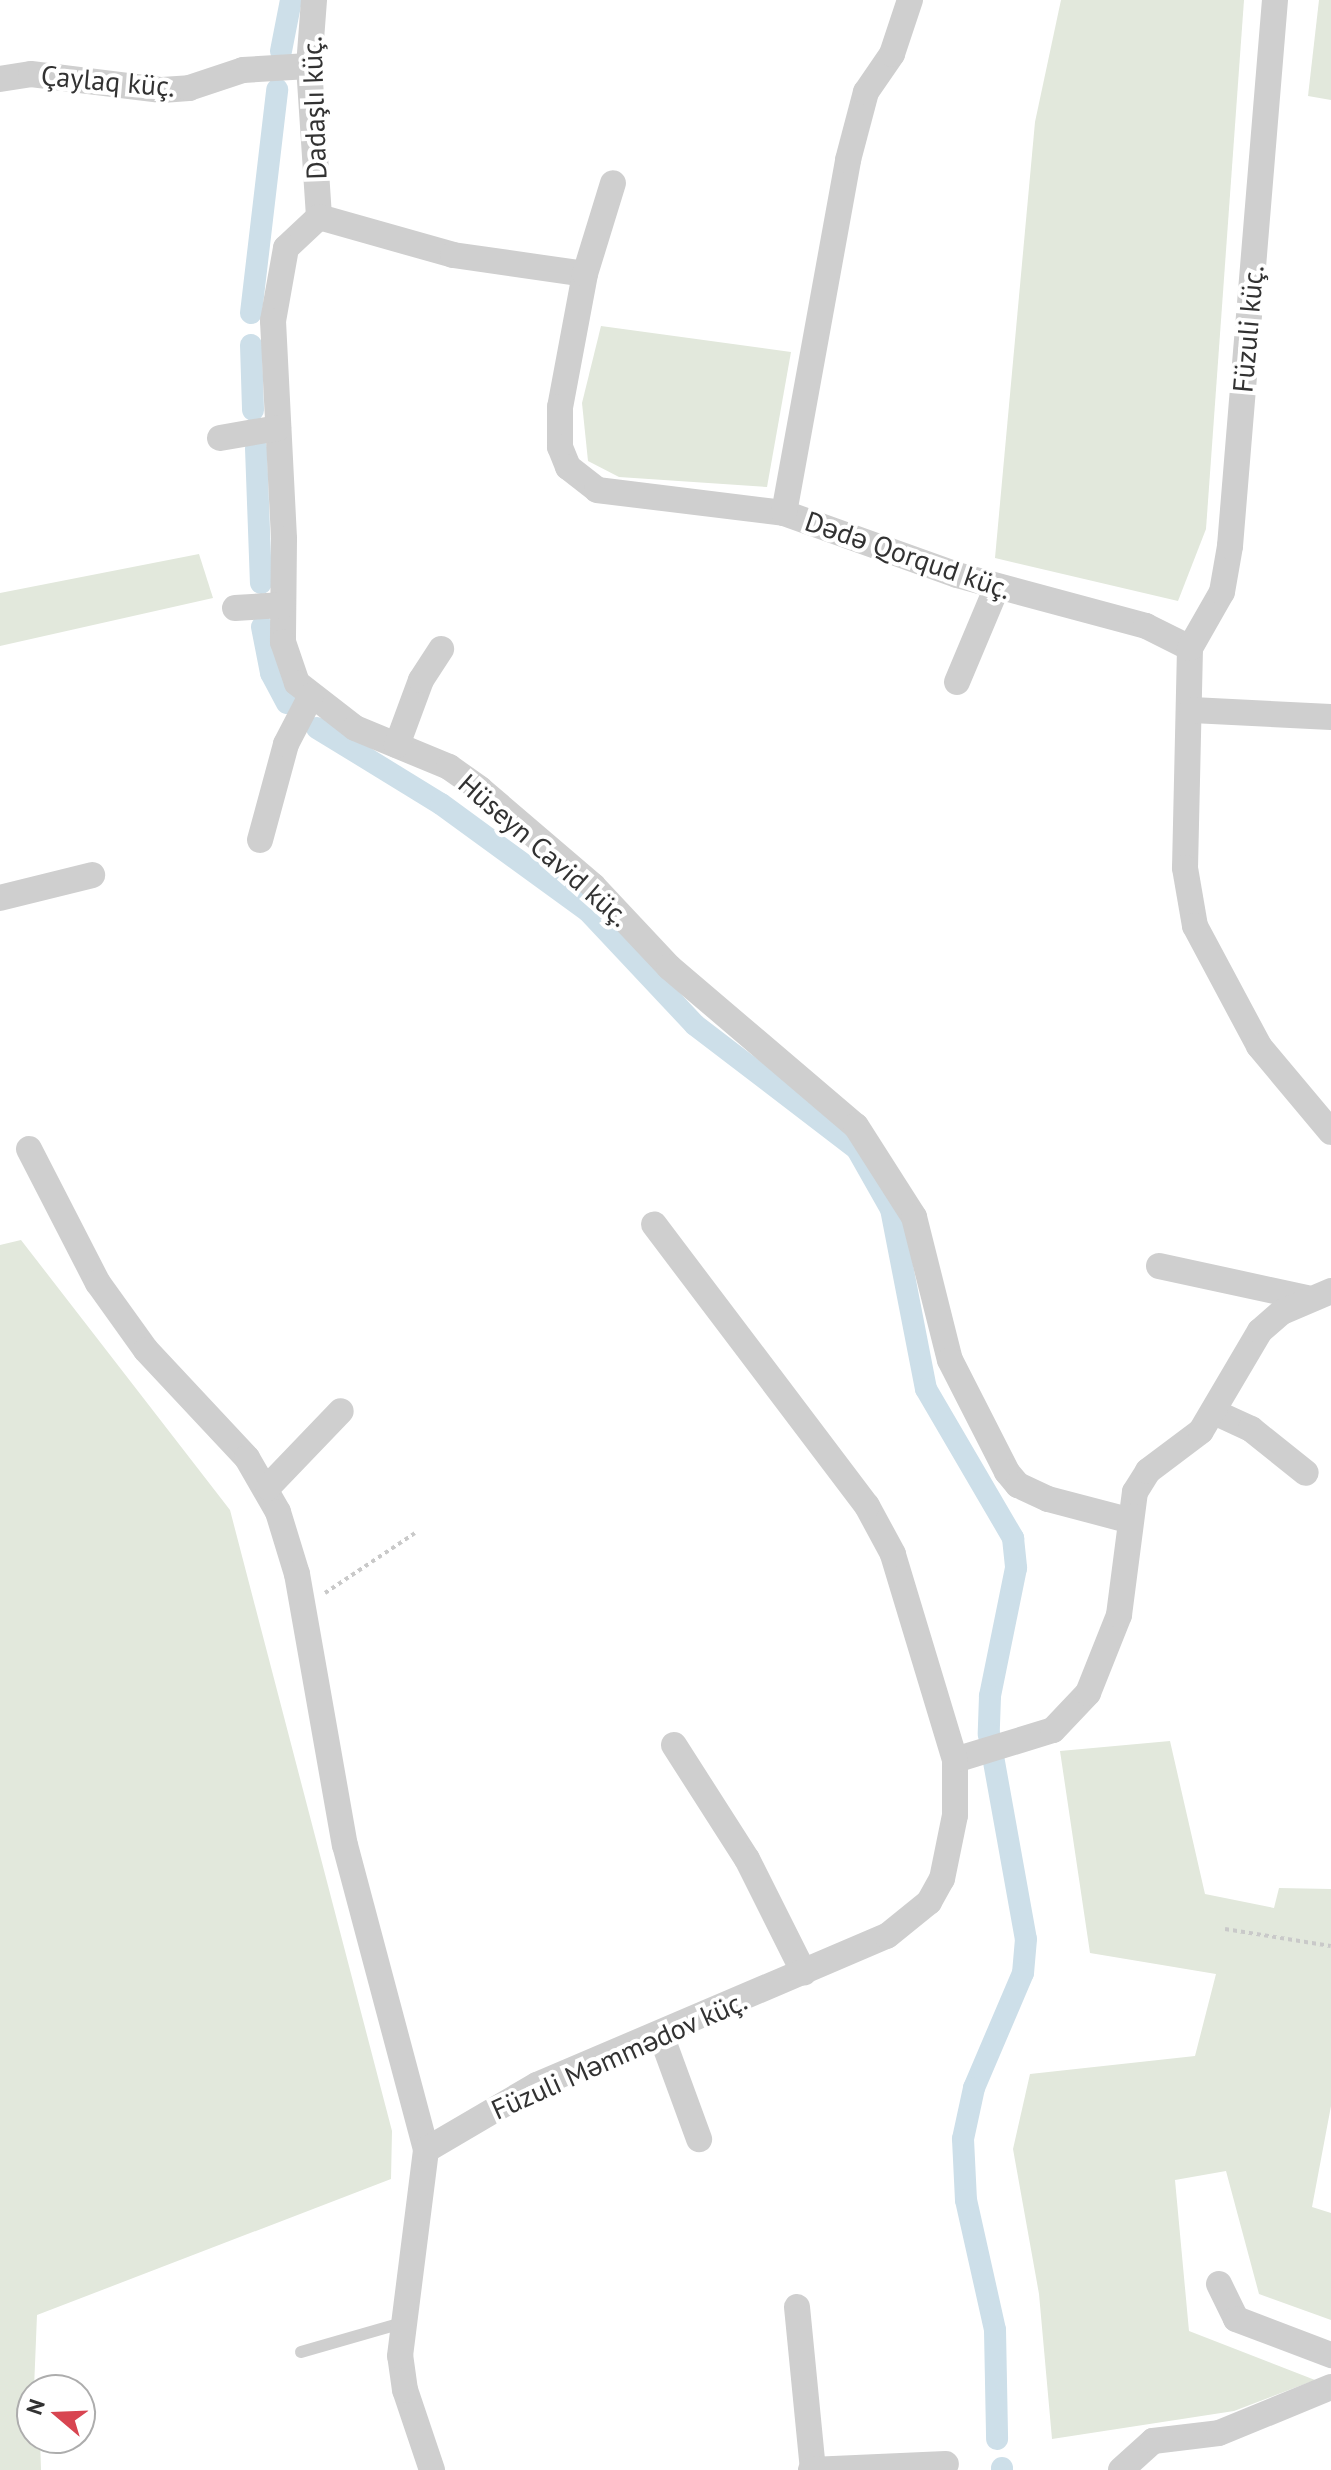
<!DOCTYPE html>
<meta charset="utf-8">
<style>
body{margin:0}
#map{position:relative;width:1331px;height:2470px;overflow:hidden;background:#fff;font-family:"PT Sans",sans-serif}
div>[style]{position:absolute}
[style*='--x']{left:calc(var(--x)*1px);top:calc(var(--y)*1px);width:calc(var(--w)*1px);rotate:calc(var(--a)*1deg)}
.green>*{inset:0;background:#e2e8dc}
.canal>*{height:22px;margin:-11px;padding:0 11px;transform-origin:11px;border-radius:11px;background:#cddfe9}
.path>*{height:4px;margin-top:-2px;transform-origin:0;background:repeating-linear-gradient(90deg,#c9c9c9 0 4px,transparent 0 8px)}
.service>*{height:12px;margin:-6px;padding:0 6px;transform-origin:6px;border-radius:6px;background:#cfcfcf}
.minor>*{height:26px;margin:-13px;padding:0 13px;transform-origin:13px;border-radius:13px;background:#cfcfcf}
span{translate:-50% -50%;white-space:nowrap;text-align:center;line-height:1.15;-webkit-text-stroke:8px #fff;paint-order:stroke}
.street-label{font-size:28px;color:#323232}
.north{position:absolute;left:16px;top:2374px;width:80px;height:80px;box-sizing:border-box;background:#fff;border:2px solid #adadad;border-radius:50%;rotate:289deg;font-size:22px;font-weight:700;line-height:32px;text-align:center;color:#323232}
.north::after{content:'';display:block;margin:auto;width:28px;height:36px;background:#d84551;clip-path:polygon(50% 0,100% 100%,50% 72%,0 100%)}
</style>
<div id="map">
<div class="green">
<div style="clip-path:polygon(1061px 0,1244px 0,1206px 529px,1178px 601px,995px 558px,1035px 122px)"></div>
<div style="clip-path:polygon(1319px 0,1331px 0,1331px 100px,1308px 96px)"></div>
<div style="clip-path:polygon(601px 326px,791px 352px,767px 487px,619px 477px,588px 461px,582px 403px)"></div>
<div style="clip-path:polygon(199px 554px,213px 598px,0 646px,0 593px)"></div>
<div style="clip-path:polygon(21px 1240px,230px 1510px,392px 2131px,391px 2179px,37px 2315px,32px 2438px,40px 2438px,41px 2470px,0 2470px,0 1245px)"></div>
<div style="clip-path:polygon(1170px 1741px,1205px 1894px,1274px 1908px,1279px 1888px,1331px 1889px,1331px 2106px,1312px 2207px,1331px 2213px,1331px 2320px,1259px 2294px,1226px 2171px,1175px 2180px,1189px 2331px,1315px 2380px,1234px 2411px,1052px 2439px,1039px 2294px,1013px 2149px,1030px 2074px,1195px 2056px,1216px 1974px,1090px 1953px,1060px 1751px)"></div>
</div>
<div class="canal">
<div style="--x:281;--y:51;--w:52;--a:-78.9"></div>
<div style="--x:251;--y:313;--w:225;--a:-83.3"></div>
<div style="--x:251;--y:345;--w:65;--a:88.2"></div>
<div style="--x:256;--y:448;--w:135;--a:87.9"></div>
<div style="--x:262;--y:627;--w:47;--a:78.9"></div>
<div style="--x:271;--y:673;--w:34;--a:62"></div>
<div style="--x:317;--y:728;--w:145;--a:31.5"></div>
<div style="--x:441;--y:804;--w:182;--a:36.1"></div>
<div style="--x:588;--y:911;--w:156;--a:46.8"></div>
<div style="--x:695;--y:1025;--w:204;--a:37.4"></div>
<div style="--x:857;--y:1149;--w:69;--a:60.5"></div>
<div style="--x:891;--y:1209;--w:183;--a:79"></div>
<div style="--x:926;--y:1389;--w:173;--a:59.7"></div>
<div style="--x:1013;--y:1538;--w:30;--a:84"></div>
<div style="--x:1016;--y:1568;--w:131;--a:101.5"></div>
<div style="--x:990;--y:1696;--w:38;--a:92"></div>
<div style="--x:989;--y:1734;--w:208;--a:79.8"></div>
<div style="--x:1026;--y:1939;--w:34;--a:95"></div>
<div style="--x:1023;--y:1973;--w:125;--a:113.1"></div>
<div style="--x:974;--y:2088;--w:52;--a:102.2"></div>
<div style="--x:963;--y:2139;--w:61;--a:87.2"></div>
<div style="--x:966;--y:2200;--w:133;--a:77.4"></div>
<div style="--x:995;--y:2330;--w:109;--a:88.9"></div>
<div style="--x:1002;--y:2470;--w:2;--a:-90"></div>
</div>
<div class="path">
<div style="--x:325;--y:1593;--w:108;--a:-33.7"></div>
<div style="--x:1225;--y:1929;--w:107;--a:9.1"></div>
</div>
<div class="service">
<div style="--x:301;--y:2352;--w:105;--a:-16"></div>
</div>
<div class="minor">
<div style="--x:314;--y:0;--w:66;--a:94.3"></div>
<div style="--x:309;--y:66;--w:151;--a:86.2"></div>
<div style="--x:0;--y:79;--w:31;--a:-9"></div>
<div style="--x:31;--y:74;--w:132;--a:7"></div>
<div style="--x:162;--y:90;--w:27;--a:-4"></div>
<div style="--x:189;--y:88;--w:57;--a:-18.4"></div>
<div style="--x:243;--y:70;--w:66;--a:-3.5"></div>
<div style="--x:319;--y:217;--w:45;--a:136.8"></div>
<div style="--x:286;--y:248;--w:74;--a:100.1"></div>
<div style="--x:273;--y:321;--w:218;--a:87.1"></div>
<div style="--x:284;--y:539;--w:103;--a:90.6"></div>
<div style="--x:283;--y:642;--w:43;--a:71.1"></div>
<div style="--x:297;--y:683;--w:73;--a:37.8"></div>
<div style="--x:355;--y:728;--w:102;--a:22.5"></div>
<div style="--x:449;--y:767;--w:38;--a:35"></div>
<div style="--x:480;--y:789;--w:149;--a:40.6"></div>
<div style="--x:593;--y:886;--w:111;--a:46.8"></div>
<div style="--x:669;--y:967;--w:245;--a:40.4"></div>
<div style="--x:856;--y:1126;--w:108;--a:57.5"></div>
<div style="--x:914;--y:1217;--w:147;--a:75.9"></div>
<div style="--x:950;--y:1360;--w:126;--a:63"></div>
<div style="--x:1007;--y:1472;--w:17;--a:50"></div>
<div style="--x:1018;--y:1485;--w:33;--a:25"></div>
<div style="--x:1048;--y:1499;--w:83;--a:14.7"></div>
<div style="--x:319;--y:217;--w:139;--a:15.8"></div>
<div style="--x:453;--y:255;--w:133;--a:8.2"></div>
<div style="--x:585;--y:274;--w:135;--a:100.6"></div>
<div style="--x:560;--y:407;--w:40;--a:90"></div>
<div style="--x:560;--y:447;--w:22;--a:68"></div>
<div style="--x:568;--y:467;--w:37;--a:38"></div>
<div style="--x:597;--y:490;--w:188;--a:7"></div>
<div style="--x:784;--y:513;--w:184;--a:19.7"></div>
<div style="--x:957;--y:575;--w:196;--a:15.1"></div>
<div style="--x:1146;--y:626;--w:49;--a:26.6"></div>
<div style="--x:1190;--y:648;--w:220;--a:91.3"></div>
<div style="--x:1185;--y:868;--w:59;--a:80.2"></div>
<div style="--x:1195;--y:926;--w:136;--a:61.9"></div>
<div style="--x:1259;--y:1046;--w:112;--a:50.1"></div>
<div style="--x:585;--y:274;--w:95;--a:-72.9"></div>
<div style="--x:220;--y:438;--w:59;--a:-9.8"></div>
<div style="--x:784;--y:513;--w:359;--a:-79.7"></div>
<div style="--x:848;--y:160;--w:70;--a:-75.2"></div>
<div style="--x:866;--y:92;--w:46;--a:-55.6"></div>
<div style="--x:892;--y:54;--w:57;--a:-71.6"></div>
<div style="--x:235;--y:608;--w:48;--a:-3.6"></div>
<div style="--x:1190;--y:648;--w:64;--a:-60.3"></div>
<div style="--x:1222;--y:592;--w:47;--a:-80.1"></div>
<div style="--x:1230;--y:546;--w:548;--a:-85.29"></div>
<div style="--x:957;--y:682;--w:103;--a:-67.2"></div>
<div style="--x:1192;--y:710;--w:139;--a:2.9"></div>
<div style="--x:397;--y:745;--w:69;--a:-69.7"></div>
<div style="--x:421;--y:680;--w:37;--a:-57"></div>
<div style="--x:260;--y:840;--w:99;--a:-74.8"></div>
<div style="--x:286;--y:744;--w:54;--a:-62.5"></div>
<div style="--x:0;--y:898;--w:95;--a:-14"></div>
<div style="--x:29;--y:1149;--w:151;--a:62.8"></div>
<div style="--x:98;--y:1283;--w:82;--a:54.4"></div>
<div style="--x:146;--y:1350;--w:148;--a:46.9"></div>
<div style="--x:247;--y:1458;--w:62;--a:60.1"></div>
<div style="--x:278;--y:1512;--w:65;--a:73"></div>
<div style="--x:297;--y:1574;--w:275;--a:80"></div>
<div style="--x:345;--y:1845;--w:316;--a:75.1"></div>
<div style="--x:1159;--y:1266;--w:151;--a:12.2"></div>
<div style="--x:1214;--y:1412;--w:41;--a:24.7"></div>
<div style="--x:1251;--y:1429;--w:70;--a:38.7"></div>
<div style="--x:268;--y:1487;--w:105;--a:-46.2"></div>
<div style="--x:674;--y:1745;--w:135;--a:57.4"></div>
<div style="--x:747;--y:1859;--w:127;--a:63.4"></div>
<div style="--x:955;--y:1760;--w:102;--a:-17"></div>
<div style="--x:1053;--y:1730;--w:51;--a:-46.6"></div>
<div style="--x:1088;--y:1693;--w:84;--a:-68.3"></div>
<div style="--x:1119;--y:1615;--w:124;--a:-82.6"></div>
<div style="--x:1135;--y:1492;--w:25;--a:-58"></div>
<div style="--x:1148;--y:1471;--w:66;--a:-37"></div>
<div style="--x:1201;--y:1431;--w:116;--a:-59.5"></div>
<div style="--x:1260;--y:1331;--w:29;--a:-41"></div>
<div style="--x:1282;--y:1312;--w:53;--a:-23.2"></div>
<div style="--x:661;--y:2035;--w:111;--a:69.9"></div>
<div style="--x:1219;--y:2284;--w:39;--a:64"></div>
<div style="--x:1236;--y:2319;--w:102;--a:20.8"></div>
<div style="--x:797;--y:2307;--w:164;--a:84.4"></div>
<div style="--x:432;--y:2470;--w:84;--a:-108.6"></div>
<div style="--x:405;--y:2390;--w:34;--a:-98"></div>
<div style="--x:400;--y:2356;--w:208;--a:-82.8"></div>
<div style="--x:426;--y:2150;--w:129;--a:-30.4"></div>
<div style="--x:537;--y:2085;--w:380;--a:-23.1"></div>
<div style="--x:887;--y:1936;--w:54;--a:-39"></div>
<div style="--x:929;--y:1902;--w:26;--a:-61"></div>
<div style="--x:942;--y:1879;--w:65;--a:-78.5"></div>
<div style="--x:955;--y:1815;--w:55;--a:-90"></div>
<div style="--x:955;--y:1760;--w:215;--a:-106.8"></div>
<div style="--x:893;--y:1554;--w:55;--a:-118.4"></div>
<div style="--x:867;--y:1506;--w:353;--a:-127.1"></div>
<div style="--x:811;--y:2470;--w:135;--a:-2.5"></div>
<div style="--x:1121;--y:2470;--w:43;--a:-42.2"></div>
<div style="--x:1153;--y:2441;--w:66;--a:-6.9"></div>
<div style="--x:1219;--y:2433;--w:121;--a:-22.3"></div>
</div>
<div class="street-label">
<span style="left:108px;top:81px;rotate:5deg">Çaylaq küç.</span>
<span style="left:314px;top:108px;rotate:-92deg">Dadaşlı küç.</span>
<span style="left:1248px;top:329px;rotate:-85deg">Füzuli küç.</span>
<span style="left:908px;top:555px;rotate:19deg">Dədə Qorqud küç.</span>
<span style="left:544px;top:850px;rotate:41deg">Hüseyn Cavid küç.</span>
<span style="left:619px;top:2055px;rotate:-24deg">Füzuli Məmmədov küç.</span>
</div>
<div class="north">N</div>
</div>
